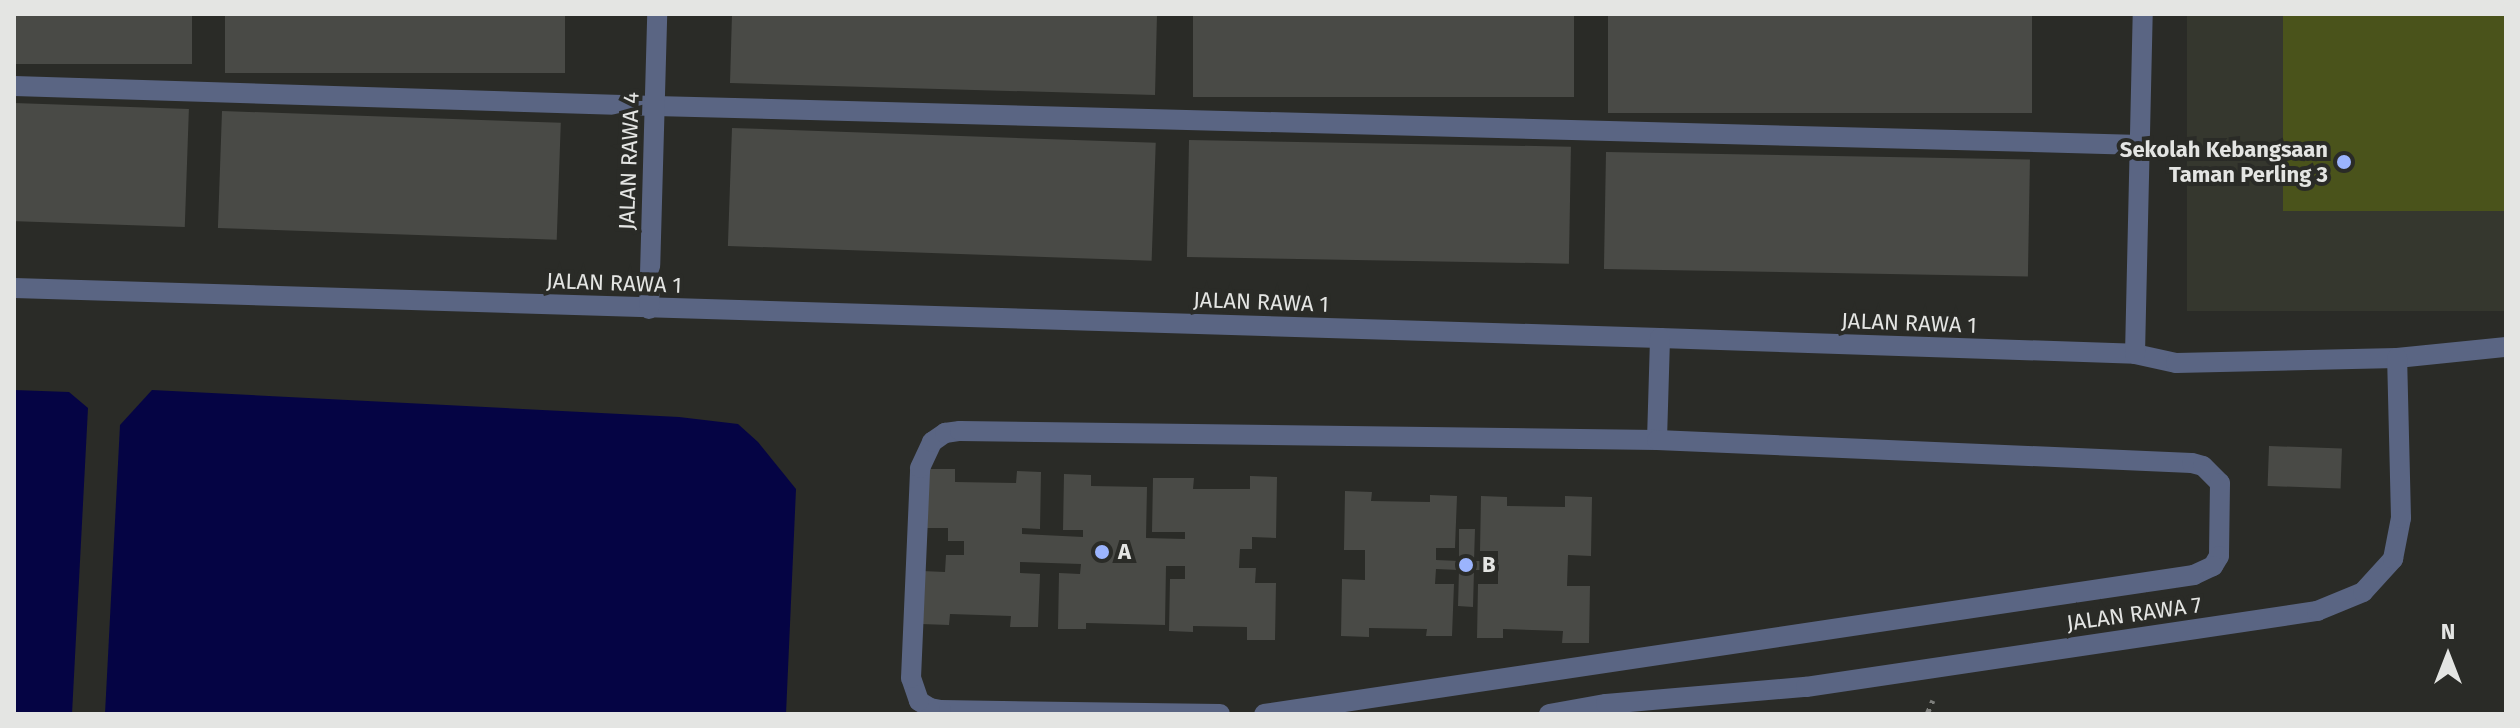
<!DOCTYPE html>
<style>
body{margin:0}
#map{position:relative;width:2520px;height:728px;overflow:hidden;background:#2a2b27;font-family:"Fira Sans",sans-serif}
div>[style]{position:absolute}
[style*='--x']{left:calc(var(--x)*1px);top:calc(var(--y)*1px);width:calc(var(--w)*1px);rotate:calc(var(--a)*1deg)}
.built>*{inset:0;background:#35372e;transform-origin:0 0}
.green>*{inset:0;background:#4a531b;transform-origin:0 0}
.water>*{inset:0;background:#050444}
.building>*{inset:0;background:#494a46;transform-origin:0 0}
.path>*{height:5px;margin-top:-2.5px;transform-origin:0;background:repeating-linear-gradient(90deg,#7d7e7b 0 6px,transparent 0 12px)}
.minor>*{height:20px;margin:-10px;padding:0 10px;transform-origin:10px;border-radius:10px;background:#5a6583}
.dots>*{width:22px;height:22px;translate:-50% -50%;box-sizing:border-box;border:4px solid #2a2b27;border-radius:50%}
span{translate:-50% -50%;white-space:nowrap;text-align:center;line-height:1.15;-webkit-text-stroke:8px #2a2b27;paint-order:stroke}
.poi-label{font-size:22px;color:#e4e5e3;font-weight:700}
.right{translate:-100% -50%;text-align:right}
.left{translate:0 -50%;text-align:left}
.street-label{font-size:22px;color:#e4e5e3}
.frame{position:absolute;inset:0;border:16px solid #e4e5e3;pointer-events:none}
.north{position:absolute;left:2408px;top:616px;width:80px;height:80px;-webkit-text-stroke:6px #2a2b27;paint-order:stroke;rotate:0deg;font-size:22px;font-weight:700;line-height:32px;text-align:center;color:#e4e5e3}
.north::after{content:'';display:block;margin:auto;width:28px;height:36px;background:#e4e5e3;clip-path:polygon(50% 0,100% 100%,50% 72%,0 100%)}
</style>
<div id="map">
<div class="built">
<div style="left:2187px;top:14px;width:319px;height:297px"></div>
</div>
<div class="green">
<div style="left:2283px;top:14px;width:223px;height:197px"></div>
</div>
<div class="water">
<div style="clip-path:polygon(14px 390px,69px 392px,88px 408px,72px 714px,14px 714px)"></div>
<div style="clip-path:polygon(152px 390px,679px 417px,738px 424px,758px 442px,796px 489px,786px 714px,105px 714px,120px 425px)"></div>
</div>
<div class="building">
<div style="left:14px;top:14px;width:178px;height:50px"></div>
<div style="left:225px;top:14px;width:340px;height:59px"></div>
<div style="clip-path:polygon(732px 14px,1157px 14px,1155px 95px,730px 83px)"></div>
<div style="left:1193px;top:14px;width:381px;height:83px"></div>
<div style="left:1608px;top:14px;width:424px;height:99px"></div>
<div style="left:14px;top:103px;width:175px;height:118px;rotate:2deg"></div>
<div style="left:222px;top:111px;width:339px;height:117px;rotate:2deg"></div>
<div style="left:732px;top:128px;width:424px;height:118px;rotate:2deg"></div>
<div style="left:1189px;top:140px;width:382px;height:117px;rotate:1deg"></div>
<div style="left:1606px;top:152px;width:424px;height:117px;rotate:1deg"></div>
<div style="left:2269px;top:446px;width:73px;height:40px;rotate:2deg"></div>
<div style="clip-path:polygon(928px 469px,955px 469px,955px 482px,1016px 483px,1017px 471px,1041px 472px,1040px 529px,1022px 528px,1022px 534px,1083px 537px,1083px 530px,1063px 530px,1064px 474px,1091px 475px,1091px 486px,1147px 487px,1146px 538px,1185px 539px,1185px 532px,1152px 532px,1153px 478px,1194px 478px,1193px 489px,1250px 489px,1250px 476px,1277px 477px,1276px 538px,1252px 537px,1252px 549px,1240px 549px,1239px 568px,1256px 568px,1255px 583px,1276px 583px,1275px 640px,1247px 640px,1247px 627px,1193px 626px,1193px 632px,1169px 631px,1170px 579px,1185px 579px,1185px 566px,1166px 566px,1165px 625px,1086px 623px,1086px 629px,1058px 629px,1059px 573px,1080px 574px,1081px 564px,1020px 562px,1020px 573px,1040px 574px,1038px 627px,1010px 627px,1011px 616px,950px 614px,949px 625px,921px 624px,922px 571px,945px 572px,946px 555px,964px 555px,964px 541px,948px 541px,948px 528px,927px 528px)"></div>
<div style="clip-path:polygon(1345px 491px,1372px 492px,1371px 501px,1430px 502px,1430px 495px,1457px 496px,1455px 548px,1436px 548px,1436px 560px,1459px 561px,1459px 529px,1475px 529px,1474px 561px,1498px 561px,1498px 551px,1480px 551px,1481px 496px,1507px 497px,1507px 506px,1565px 507px,1565px 496px,1592px 497px,1591px 556px,1568px 555px,1567px 586px,1590px 586px,1589px 643px,1562px 643px,1563px 631px,1503px 629px,1503px 638px,1477px 638px,1478px 584px,1498px 584px,1498px 570px,1474px 570px,1473px 607px,1458px 606px,1459px 570px,1436px 569px,1435px 584px,1454px 584px,1452px 636px,1426px 636px,1427px 629px,1369px 628px,1369px 637px,1341px 636px,1342px 579px,1365px 580px,1365px 550px,1344px 550px)"></div>
</div>
<div class="path">
<div style="--x:1927;--y:714;--w:15;--a:-67"></div>
</div>
<div class="minor">
<div style="--x:14;--y:86;--w:641;--a:1.79"></div>
<div style="--x:655;--y:106;--w:1486;--a:1.5"></div>
<div style="--x:14;--y:288;--w:1647;--a:1.74"></div>
<div style="--x:1660;--y:338;--w:475;--a:1.9"></div>
<div style="--x:2135;--y:354;--w:42;--a:12.4"></div>
<div style="--x:2176;--y:363;--w:221;--a:-1.3"></div>
<div style="--x:2397;--y:358;--w:110;--a:-5.8"></div>
<div style="--x:649;--y:309;--w:295;--a:-88.4"></div>
<div style="--x:2135;--y:354;--w:340;--a:-88.7"></div>
<div style="--x:1657;--y:440;--w:102;--a:-88.3"></div>
<div style="--x:1220;--y:714;--w:279;--a:-179.2"></div>
<div style="--x:941;--y:710;--w:11;--a:-170"></div>
<div style="--x:930;--y:708;--w:13;--a:-148"></div>
<div style="--x:919;--y:701;--w:24;--a:-109"></div>
<div style="--x:911;--y:678;--w:210;--a:-87.5"></div>
<div style="--x:920;--y:468;--w:29;--a:-65"></div>
<div style="--x:932;--y:442;--w:16;--a:-35"></div>
<div style="--x:945;--y:433;--w:15;--a:-8"></div>
<div style="--x:960;--y:431;--w:697;--a:0.74"></div>
<div style="--x:1657;--y:440;--w:535;--a:2.46"></div>
<div style="--x:2192;--y:463;--w:11;--a:15"></div>
<div style="--x:2203;--y:466;--w:24;--a:45"></div>
<div style="--x:2220;--y:483;--w:73;--a:90.8"></div>
<div style="--x:2219;--y:556;--w:12;--a:121"></div>
<div style="--x:2213;--y:566;--w:21;--a:155"></div>
<div style="--x:2194;--y:575;--w:940;--a:171.5"></div>
<div style="--x:1549;--y:714;--w:58;--a:-10"></div>
<div style="--x:1606;--y:704;--w:201;--a:-4.9"></div>
<div style="--x:1806;--y:687;--w:517;--a:-8.46"></div>
<div style="--x:2317;--y:611;--w:50;--a:-22.4"></div>
<div style="--x:2363;--y:592;--w:45;--a:-47.7"></div>
<div style="--x:2393;--y:559;--w:42;--a:-79"></div>
<div style="--x:2401;--y:518;--w:160;--a:-91.4"></div>
</div>
<div class="dots">
<div style="left:2344px;top:162px;background:#9bb4fd"></div>
<div style="left:1102px;top:552px;background:#9bb4fd"></div>
<div style="left:1466px;top:565px;background:#9bb4fd"></div>
</div>
<div class="poi-label">
<span class="right" style="left:2328px;top:162px">Sekolah Kebangsaan<br>Taman Perling 3</span>
<span class="left" style="left:1118px;top:552px">A</span>
<span class="left" style="left:1482px;top:565px">B</span>
</div>
<div class="street-label">
<span style="left:629px;top:161px;rotate:-88deg">JALAN RAWA 4</span>
<span style="left:614px;top:283px;rotate:2deg">JALAN RAWA 1</span>
<span style="left:1261px;top:302px;rotate:2deg">JALAN RAWA 1</span>
<span style="left:1909px;top:323px;rotate:2deg">JALAN RAWA 1</span>
<span style="left:2134px;top:614px;rotate:-8deg">JALAN RAWA 7</span>
</div>
<div class="frame"></div>
<div class="north">N</div>
</div>
